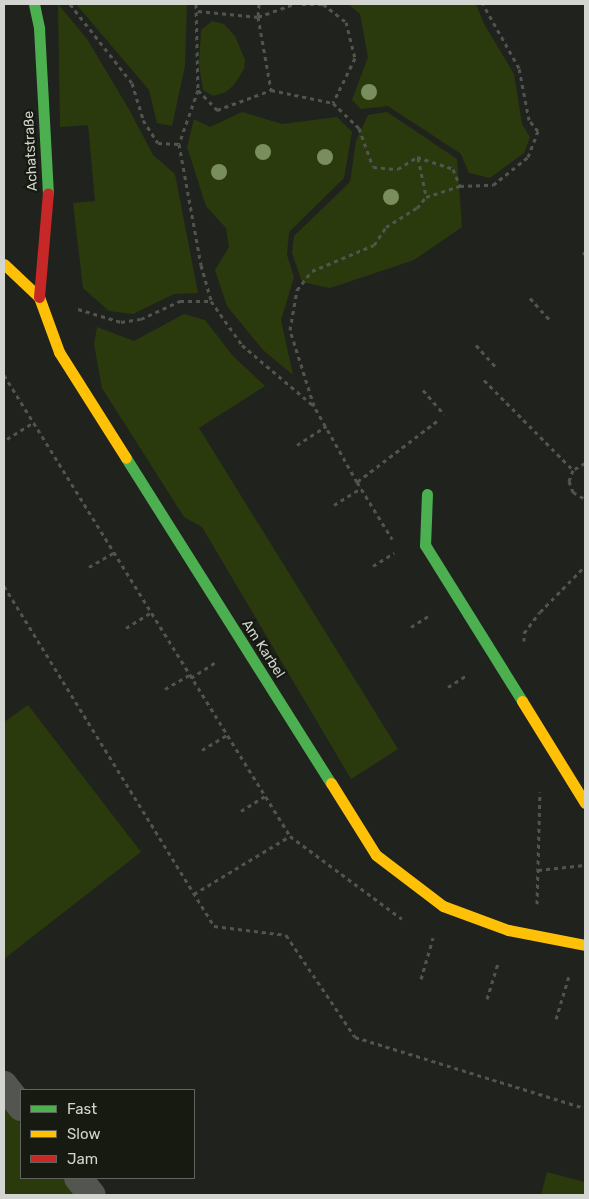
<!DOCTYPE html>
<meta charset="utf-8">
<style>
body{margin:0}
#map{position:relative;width:589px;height:1199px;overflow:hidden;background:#20221d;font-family:Rubik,sans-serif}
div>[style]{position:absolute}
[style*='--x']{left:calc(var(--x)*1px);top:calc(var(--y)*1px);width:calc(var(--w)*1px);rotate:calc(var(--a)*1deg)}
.green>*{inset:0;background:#2a3a0d}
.path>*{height:3px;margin-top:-1.5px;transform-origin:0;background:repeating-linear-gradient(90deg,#525450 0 4px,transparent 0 8px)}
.street>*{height:28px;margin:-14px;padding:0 14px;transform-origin:14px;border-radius:14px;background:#535551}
.fast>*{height:11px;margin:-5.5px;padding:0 5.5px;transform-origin:5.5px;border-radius:5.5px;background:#4caf50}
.slow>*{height:11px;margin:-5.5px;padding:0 5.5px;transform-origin:5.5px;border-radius:5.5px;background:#ffc107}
.jam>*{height:11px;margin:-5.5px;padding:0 5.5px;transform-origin:5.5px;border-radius:5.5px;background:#c62828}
.trees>*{width:16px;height:16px;margin:-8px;border-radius:50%;background:#7a8e5d}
span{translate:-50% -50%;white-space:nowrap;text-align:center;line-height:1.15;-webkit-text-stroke:5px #161a11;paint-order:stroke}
.street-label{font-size:14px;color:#d3d6d0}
.frame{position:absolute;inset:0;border:5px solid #d3d6d0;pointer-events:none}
.legend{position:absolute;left:20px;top:1089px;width:175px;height:90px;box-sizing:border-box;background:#161a11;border:1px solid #62655d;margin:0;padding:6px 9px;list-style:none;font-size:15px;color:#d3d6d0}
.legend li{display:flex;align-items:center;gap:10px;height:25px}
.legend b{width:25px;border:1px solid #62655d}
</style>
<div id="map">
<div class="green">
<div style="clip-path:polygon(58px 4px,87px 39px,130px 111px,153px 155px,175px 174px,198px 293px,174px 294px,133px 314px,109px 311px,83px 288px,73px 203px,95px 201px,88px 125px,60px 127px)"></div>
<div style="clip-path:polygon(76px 4px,187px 4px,185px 66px,172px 126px,157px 123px,149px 90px)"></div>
<div style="clip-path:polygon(348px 4px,476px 4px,484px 24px,514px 74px,522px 124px,530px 137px,524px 153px,490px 178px,469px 173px,461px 154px,388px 106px,361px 109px,352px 100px,368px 57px,360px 14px)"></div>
<div style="clip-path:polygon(212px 21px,224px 24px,235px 36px,245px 60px,244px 69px,234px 85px,226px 92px,213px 96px,203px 90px,199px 65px,201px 30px)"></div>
<div style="clip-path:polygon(242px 112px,282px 124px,337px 117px,352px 132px,344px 178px,289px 232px,287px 255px,294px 277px,281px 320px,293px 375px,263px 350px,227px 306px,215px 270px,229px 247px,226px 228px,206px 206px,187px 147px,194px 119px,210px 127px)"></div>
<div style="clip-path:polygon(387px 112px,457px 159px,462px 227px,414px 260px,330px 288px,302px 282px,292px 253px,294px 236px,350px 182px,356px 141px,368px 115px)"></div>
<div style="clip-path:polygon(184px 314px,205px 320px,233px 356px,265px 386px,199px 428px,398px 749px,351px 779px,202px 527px,184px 517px,102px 388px,94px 344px,97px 327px,134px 341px)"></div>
<div style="clip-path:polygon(28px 705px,141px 852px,4px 959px,4px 722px)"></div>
<div style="clip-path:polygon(4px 1104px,21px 1124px,21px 1178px,64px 1178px,77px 1195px,4px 1195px)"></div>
<div style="clip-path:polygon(547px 1172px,585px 1182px,585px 1195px,541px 1195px)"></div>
</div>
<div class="path">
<div style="--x:70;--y:4;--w:100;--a:51.9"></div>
<div style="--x:132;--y:83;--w:39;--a:73"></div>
<div style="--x:143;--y:120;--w:27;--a:57"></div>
<div style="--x:158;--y:143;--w:21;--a:3"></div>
<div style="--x:196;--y:4;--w:86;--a:88.7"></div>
<div style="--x:198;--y:90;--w:57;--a:109.4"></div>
<div style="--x:179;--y:144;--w:123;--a:79.7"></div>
<div style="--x:201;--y:265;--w:37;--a:74"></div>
<div style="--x:211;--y:301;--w:54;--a:54.8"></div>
<div style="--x:242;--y:345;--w:94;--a:40.3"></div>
<div style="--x:259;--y:4;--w:13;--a:94"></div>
<div style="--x:258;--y:17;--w:37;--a:-20"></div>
<div style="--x:302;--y:4;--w:21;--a:0"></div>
<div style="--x:323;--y:4;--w:29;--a:38"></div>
<div style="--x:346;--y:22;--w:37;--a:76"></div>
<div style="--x:355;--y:58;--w:50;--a:116.1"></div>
<div style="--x:198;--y:11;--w:60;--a:5.7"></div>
<div style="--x:258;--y:17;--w:74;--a:79.9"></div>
<div style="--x:271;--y:90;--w:63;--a:11.8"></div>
<div style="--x:333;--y:103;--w:36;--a:44"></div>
<div style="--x:359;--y:128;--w:41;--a:70.3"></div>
<div style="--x:373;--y:167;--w:25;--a:5"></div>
<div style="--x:398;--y:169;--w:22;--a:-32"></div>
<div style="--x:417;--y:157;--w:38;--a:18"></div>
<div style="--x:453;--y:169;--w:18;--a:68"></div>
<div style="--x:198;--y:90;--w:28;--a:46"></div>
<div style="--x:217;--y:110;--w:58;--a:-20.3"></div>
<div style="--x:418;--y:158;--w:40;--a:78"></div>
<div style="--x:583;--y:252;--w:3;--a:45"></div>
<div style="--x:530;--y:298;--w:31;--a:48"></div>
<div style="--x:78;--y:309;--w:45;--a:16.8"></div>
<div style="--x:121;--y:322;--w:20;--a:-9"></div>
<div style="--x:141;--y:319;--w:43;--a:-24.8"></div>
<div style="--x:180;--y:301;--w:31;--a:0"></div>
<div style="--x:476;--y:345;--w:31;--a:48"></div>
<div style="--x:4;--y:375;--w:543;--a:58.18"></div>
<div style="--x:290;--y:836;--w:139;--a:36.5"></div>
<div style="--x:484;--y:380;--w:127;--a:45.3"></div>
<div style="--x:423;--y:390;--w:32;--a:49"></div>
<div style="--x:437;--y:421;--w:101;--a:142.7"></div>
<div style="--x:357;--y:482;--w:87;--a:-119.5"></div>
<div style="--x:314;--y:406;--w:80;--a:-107.5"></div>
<div style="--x:290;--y:330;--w:41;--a:-80.1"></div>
<div style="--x:297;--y:290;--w:24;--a:-52"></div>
<div style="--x:312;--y:271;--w:67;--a:-22.8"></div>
<div style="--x:374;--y:245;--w:22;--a:-56"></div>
<div style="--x:386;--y:227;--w:36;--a:-32"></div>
<div style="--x:417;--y:208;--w:14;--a:-51"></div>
<div style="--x:426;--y:197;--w:36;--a:-18"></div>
<div style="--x:460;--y:186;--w:33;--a:-2"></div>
<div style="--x:493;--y:185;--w:45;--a:-38.7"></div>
<div style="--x:528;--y:157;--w:28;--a:-69"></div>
<div style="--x:538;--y:131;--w:14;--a:-129"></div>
<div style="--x:529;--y:120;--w:53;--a:-100.9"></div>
<div style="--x:519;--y:68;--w:73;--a:-119.4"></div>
<div style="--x:7;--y:439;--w:31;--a:-32"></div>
<div style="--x:297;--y:445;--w:35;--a:-33"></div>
<div style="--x:585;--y:463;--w:14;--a:150"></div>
<div style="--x:573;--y:470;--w:12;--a:110"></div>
<div style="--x:569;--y:481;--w:12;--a:70"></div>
<div style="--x:573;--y:492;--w:14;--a:30"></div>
<div style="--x:357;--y:482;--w:67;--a:58.4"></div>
<div style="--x:334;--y:505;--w:32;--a:-32"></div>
<div style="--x:373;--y:566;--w:25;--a:-32"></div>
<div style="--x:89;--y:567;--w:28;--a:-30"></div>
<div style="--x:4;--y:586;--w:400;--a:58.3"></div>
<div style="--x:214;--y:926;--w:73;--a:7.1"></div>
<div style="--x:286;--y:935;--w:123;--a:55.9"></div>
<div style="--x:355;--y:1037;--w:241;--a:17.2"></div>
<div style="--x:411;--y:627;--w:22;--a:-32"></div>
<div style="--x:126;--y:628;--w:28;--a:-32"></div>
<div style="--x:524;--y:641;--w:8;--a:-90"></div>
<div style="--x:524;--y:633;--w:26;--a:-53"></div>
<div style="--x:540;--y:612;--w:64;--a:-45.6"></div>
<div style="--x:191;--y:678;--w:30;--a:-33"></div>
<div style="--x:448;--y:687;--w:22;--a:-32"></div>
<div style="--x:165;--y:689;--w:28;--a:-30"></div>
<div style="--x:202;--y:750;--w:29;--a:-31"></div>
<div style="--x:241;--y:811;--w:28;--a:-32"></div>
<div style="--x:538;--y:870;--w:47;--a:-6.1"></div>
<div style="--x:194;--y:894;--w:112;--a:-31.1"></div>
<div style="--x:537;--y:904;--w:112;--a:-88.5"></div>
<div style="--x:421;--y:979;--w:43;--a:-73.7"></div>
<div style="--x:487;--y:999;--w:39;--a:-73"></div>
<div style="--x:556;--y:1019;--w:45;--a:-73.2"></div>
</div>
<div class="street">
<div style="--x:4;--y:1085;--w:28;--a:52"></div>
<div style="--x:78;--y:1178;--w:22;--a:51"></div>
</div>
<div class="fast">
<div style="--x:34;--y:4;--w:25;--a:78"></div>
<div style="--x:39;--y:28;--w:165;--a:86.9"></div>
<div style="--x:126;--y:458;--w:384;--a:57.8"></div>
<div style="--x:427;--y:494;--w:51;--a:92.2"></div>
<div style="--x:425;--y:545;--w:184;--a:58.1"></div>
</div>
<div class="slow">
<div style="--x:4;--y:264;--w:48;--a:43.3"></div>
<div style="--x:39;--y:297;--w:59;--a:70"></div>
<div style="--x:59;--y:352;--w:125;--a:57.7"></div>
<div style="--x:522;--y:701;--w:120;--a:58.3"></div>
<div style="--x:331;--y:783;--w:85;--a:58"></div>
<div style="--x:376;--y:855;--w:84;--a:37.3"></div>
<div style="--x:443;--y:906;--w:69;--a:20.3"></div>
<div style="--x:508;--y:930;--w:78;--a:11"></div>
</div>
<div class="jam">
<div style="--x:39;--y:297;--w:104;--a:-85.1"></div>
</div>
<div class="trees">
<div style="left:369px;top:92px"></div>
<div style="left:263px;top:152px"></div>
<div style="left:325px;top:157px"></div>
<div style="left:219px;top:172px"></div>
<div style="left:391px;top:197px"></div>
</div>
<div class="street-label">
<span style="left:31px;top:151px;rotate:-93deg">Achatstraße</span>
<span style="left:263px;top:649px;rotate:57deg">Am Karbel</span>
</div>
<div class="frame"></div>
<ul class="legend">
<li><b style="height:6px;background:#4caf50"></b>Fast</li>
<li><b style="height:6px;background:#ffc107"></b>Slow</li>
<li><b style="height:6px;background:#c62828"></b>Jam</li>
</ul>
</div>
